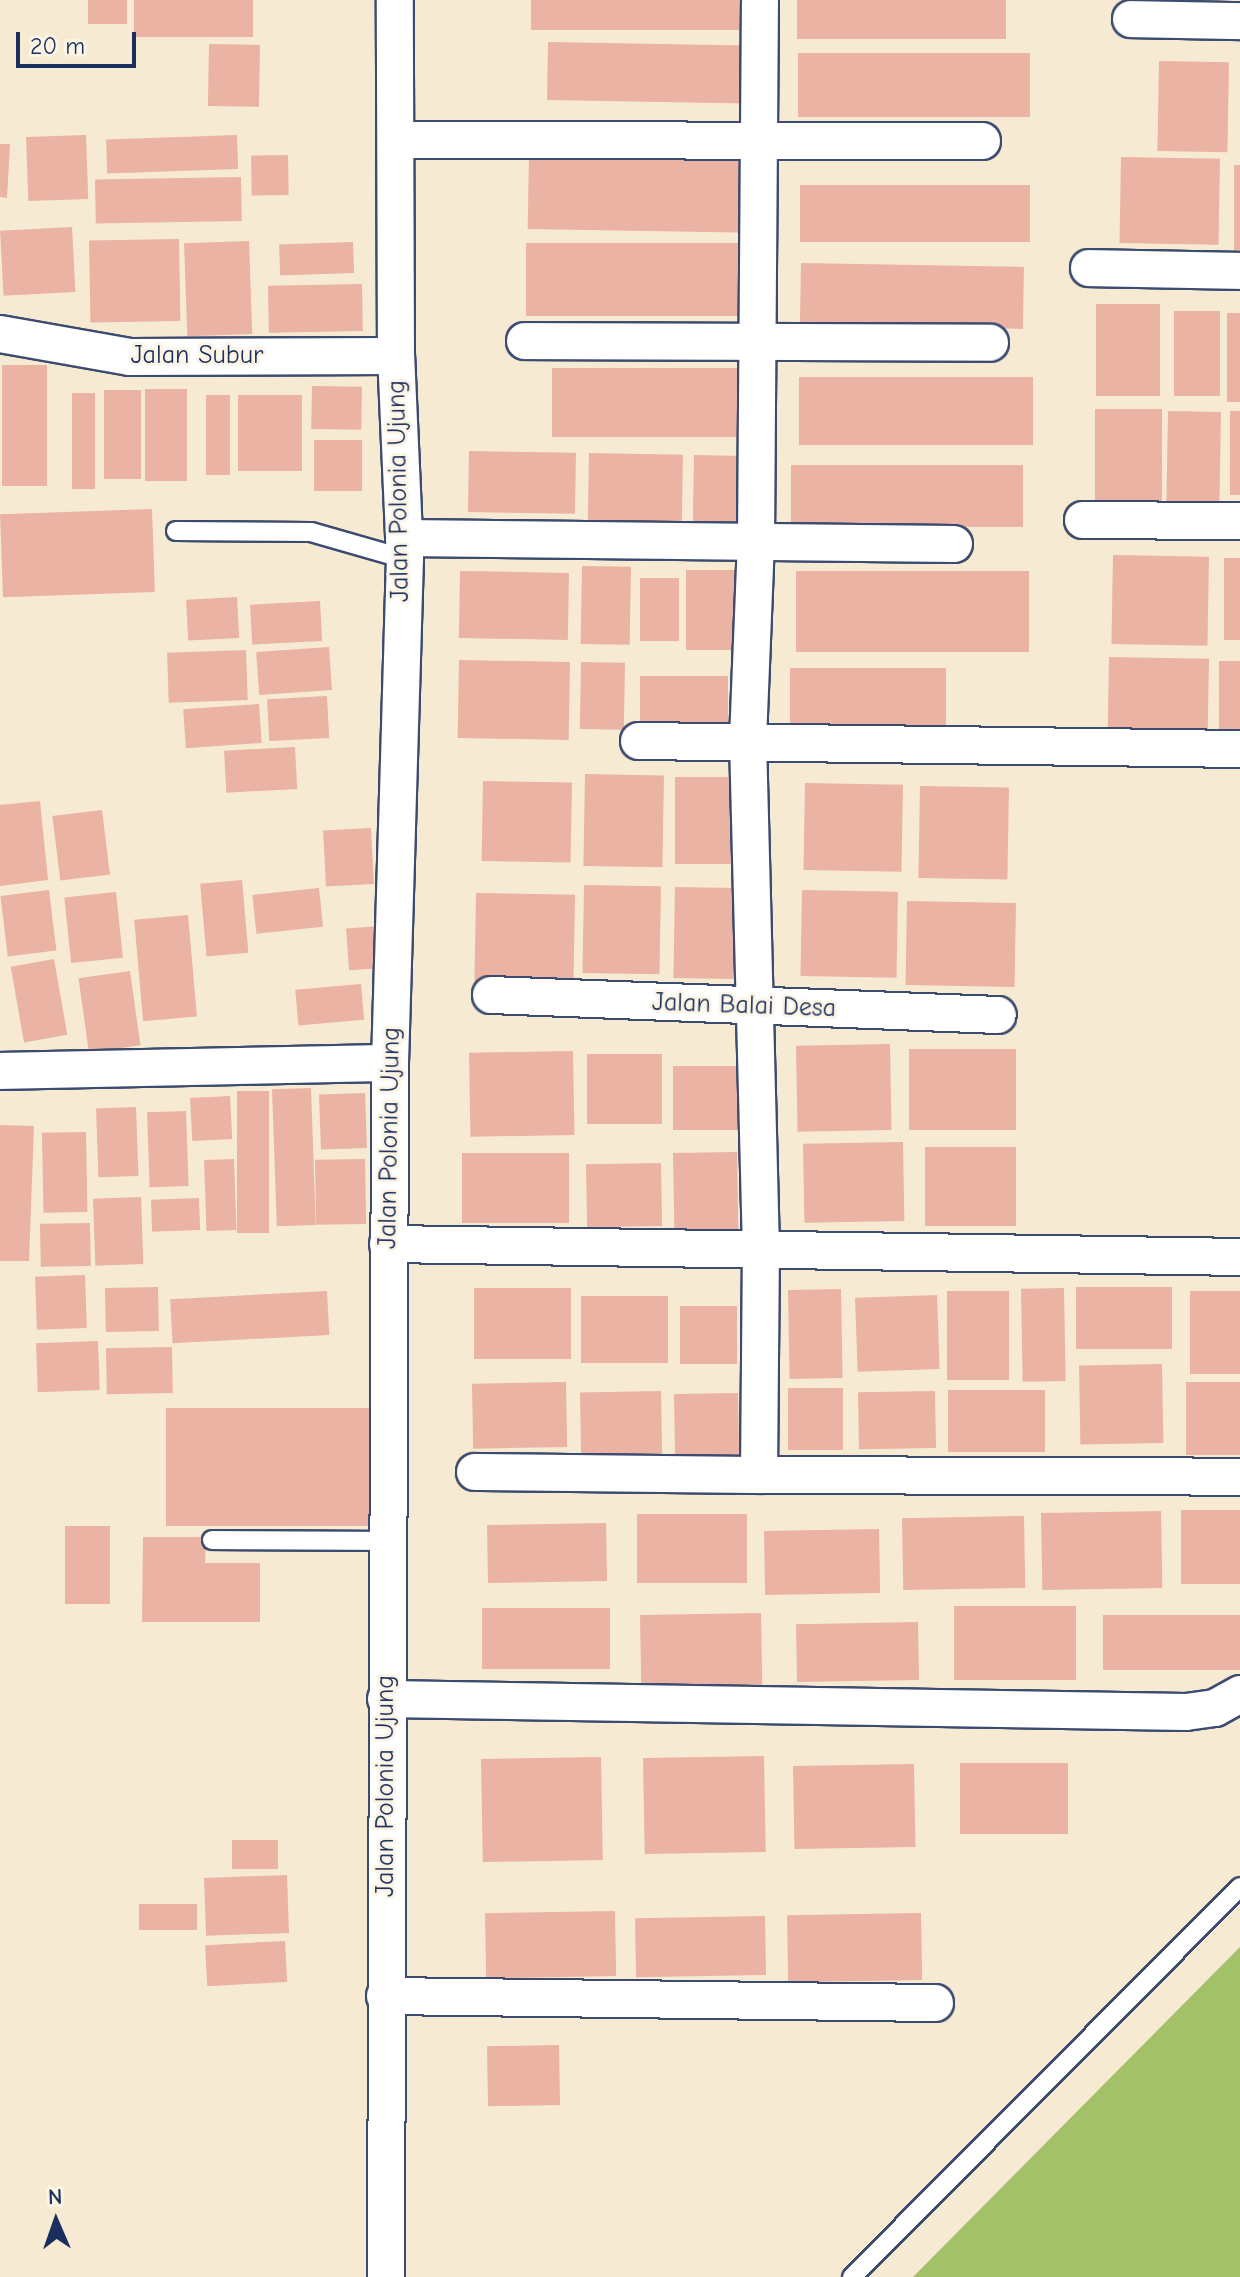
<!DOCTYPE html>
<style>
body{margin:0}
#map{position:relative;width:1240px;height:2277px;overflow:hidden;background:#f7ead3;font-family:"Comic Neue",sans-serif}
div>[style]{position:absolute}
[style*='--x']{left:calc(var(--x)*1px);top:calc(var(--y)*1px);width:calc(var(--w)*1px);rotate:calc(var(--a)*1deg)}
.green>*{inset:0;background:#a2c169}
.building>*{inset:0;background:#eab3a3;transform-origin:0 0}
.roads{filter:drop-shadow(2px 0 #3c4b70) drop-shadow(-2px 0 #3c4b70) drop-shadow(0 2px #3c4b70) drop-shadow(0 -2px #3c4b70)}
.lane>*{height:18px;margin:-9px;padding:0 9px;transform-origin:9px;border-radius:9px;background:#fff}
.street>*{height:36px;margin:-18px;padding:0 18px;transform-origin:18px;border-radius:18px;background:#fff}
span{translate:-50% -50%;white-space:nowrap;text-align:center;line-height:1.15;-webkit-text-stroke:6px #fcf5e5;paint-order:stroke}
.street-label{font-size:26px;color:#1b2f5e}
.north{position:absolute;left:16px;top:2181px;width:80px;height:80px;-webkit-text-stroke:6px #fcf5e5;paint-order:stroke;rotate:358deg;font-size:22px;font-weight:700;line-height:32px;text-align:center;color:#1b2f5e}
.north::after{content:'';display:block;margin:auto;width:28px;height:36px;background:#1b2f5e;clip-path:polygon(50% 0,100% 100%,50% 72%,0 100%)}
.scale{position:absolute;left:16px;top:32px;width:120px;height:36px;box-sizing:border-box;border:4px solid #1b2f5e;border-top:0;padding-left:10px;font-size:24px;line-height:28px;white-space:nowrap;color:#1b2f5e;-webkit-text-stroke:6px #fcf5e5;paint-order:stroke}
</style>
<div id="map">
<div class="green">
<div style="clip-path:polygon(1240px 1947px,1240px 2277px,913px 2277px)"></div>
</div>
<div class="building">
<div style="left:88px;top:0;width:39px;height:24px"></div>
<div style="left:134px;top:0;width:119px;height:37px"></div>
<div style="left:531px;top:0;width:225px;height:30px"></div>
<div style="left:797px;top:0;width:209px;height:39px"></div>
<div style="left:548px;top:42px;width:199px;height:58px;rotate:1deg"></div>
<div style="left:209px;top:44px;width:51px;height:62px;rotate:1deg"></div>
<div style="left:798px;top:53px;width:232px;height:64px"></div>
<div style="left:1159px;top:61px;width:70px;height:90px;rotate:1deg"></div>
<div style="left:86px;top:135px;width:64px;height:60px;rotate:88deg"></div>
<div style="left:237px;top:135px;width:34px;height:131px;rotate:88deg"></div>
<div style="clip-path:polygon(0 144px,10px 144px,7px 198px,0 197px)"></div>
<div style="left:529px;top:154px;width:222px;height:75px;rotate:1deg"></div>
<div style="left:288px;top:155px;width:40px;height:37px;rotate:89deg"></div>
<div style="left:1121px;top:157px;width:99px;height:86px;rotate:1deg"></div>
<div style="left:1234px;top:165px;width:6px;height:86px"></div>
<div style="left:241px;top:177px;width:44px;height:146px;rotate:89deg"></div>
<div style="left:800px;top:185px;width:230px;height:57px"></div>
<div style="left:72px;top:227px;width:65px;height:72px;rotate:87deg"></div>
<div style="left:179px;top:239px;width:82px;height:90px;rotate:89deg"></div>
<div style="left:249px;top:241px;width:93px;height:65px;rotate:88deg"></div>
<div style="left:353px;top:242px;width:31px;height:74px;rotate:88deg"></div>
<div style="left:526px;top:243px;width:220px;height:73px"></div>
<div style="left:801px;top:263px;width:223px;height:62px;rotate:1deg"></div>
<div style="left:362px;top:284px;width:47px;height:94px;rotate:89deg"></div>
<div style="left:1096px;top:304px;width:64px;height:92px"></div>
<div style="left:1174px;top:311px;width:46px;height:85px"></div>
<div style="left:1227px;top:313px;width:13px;height:89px"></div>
<div style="left:2px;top:365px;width:45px;height:121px"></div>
<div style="left:552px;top:368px;width:194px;height:69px"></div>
<div style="left:799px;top:377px;width:234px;height:68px"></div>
<div style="left:312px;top:386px;width:50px;height:43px;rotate:1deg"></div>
<div style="left:145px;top:389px;width:42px;height:92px"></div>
<div style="left:104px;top:390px;width:37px;height:89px"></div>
<div style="left:72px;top:393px;width:23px;height:96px"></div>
<div style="left:206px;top:395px;width:24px;height:80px"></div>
<div style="left:238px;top:395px;width:64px;height:76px"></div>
<div style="left:1095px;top:409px;width:67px;height:94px"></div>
<div style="left:1168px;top:411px;width:53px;height:93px;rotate:1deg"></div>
<div style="left:1230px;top:411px;width:10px;height:84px"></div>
<div style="left:314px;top:440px;width:48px;height:51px"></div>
<div style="left:469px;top:451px;width:107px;height:61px;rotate:1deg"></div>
<div style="left:589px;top:453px;width:94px;height:68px;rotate:1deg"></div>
<div style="left:694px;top:455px;width:52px;height:66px;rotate:1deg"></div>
<div style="left:791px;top:465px;width:232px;height:62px"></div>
<div style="left:152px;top:509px;width:83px;height:152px;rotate:88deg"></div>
<div style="left:1113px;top:555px;width:96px;height:89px;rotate:1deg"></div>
<div style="left:1224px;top:558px;width:16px;height:82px"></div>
<div style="left:582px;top:566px;width:49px;height:78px;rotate:1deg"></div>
<div style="left:686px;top:570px;width:59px;height:80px"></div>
<div style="left:460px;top:571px;width:109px;height:67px;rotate:1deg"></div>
<div style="left:796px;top:571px;width:233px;height:81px"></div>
<div style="left:640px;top:578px;width:39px;height:63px"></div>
<div style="left:237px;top:597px;width:41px;height:51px;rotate:87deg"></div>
<div style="left:320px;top:601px;width:40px;height:70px;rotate:87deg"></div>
<div style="left:329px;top:647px;width:43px;height:73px;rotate:86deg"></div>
<div style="left:246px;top:650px;width:50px;height:79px;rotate:88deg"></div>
<div style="left:1109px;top:657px;width:100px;height:89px;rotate:1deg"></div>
<div style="left:459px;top:660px;width:111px;height:78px;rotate:1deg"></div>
<div style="left:1219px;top:661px;width:21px;height:81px"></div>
<div style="left:581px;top:662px;width:44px;height:67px;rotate:1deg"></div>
<div style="left:790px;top:668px;width:156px;height:61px"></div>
<div style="left:640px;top:676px;width:88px;height:53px"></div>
<div style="left:327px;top:696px;width:42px;height:60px;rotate:87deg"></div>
<div style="left:259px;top:704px;width:39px;height:76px;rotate:86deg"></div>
<div style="left:295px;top:747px;width:42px;height:71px;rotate:87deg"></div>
<div style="left:585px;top:774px;width:79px;height:92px;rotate:1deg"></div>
<div style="left:675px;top:777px;width:65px;height:87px"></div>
<div style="left:483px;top:781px;width:89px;height:80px;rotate:1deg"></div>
<div style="left:805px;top:783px;width:98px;height:87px;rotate:1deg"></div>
<div style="left:920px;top:786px;width:89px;height:92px;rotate:1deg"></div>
<div style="clip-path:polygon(40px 801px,48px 880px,0 886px,0 805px)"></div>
<div style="left:102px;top:810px;width:65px;height:50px;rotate:83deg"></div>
<div style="left:371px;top:828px;width:56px;height:48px;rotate:87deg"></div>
<div style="left:242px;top:880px;width:73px;height:42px;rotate:85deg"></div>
<div style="left:584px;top:885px;width:77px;height:88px;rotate:1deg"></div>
<div style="left:675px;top:887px;width:62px;height:91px;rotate:1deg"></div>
<div style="left:319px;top:888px;width:39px;height:67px;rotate:84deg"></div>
<div style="left:49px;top:890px;width:61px;height:49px;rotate:83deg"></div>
<div style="left:802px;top:890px;width:96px;height:86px;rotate:1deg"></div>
<div style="left:116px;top:892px;width:66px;height:52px;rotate:84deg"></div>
<div style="left:476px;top:893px;width:99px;height:91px;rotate:1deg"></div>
<div style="left:907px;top:901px;width:109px;height:84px;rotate:1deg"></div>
<div style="left:188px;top:915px;width:102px;height:54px;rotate:85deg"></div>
<div style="left:381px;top:926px;width:42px;height:35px;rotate:86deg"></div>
<div style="left:54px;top:959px;width:77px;height:44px;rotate:80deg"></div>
<div style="left:130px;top:971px;width:75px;height:52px;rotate:82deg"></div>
<div style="left:361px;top:984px;width:36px;height:66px;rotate:85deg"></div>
<div style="left:890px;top:1044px;width:86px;height:94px;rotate:89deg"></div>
<div style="left:1016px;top:1049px;width:81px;height:107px;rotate:90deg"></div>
<div style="left:573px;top:1051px;width:84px;height:104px;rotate:89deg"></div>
<div style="left:587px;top:1054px;width:75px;height:70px"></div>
<div style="left:740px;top:1066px;width:64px;height:67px;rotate:90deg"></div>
<div style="left:311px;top:1088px;width:137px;height:39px;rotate:88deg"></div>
<div style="left:237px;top:1091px;width:32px;height:142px"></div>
<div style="left:365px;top:1093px;width:55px;height:46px;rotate:88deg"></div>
<div style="left:230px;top:1096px;width:43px;height:40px;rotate:87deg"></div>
<div style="left:136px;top:1107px;width:69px;height:40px;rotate:88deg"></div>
<div style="left:186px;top:1111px;width:75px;height:39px;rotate:88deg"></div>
<div style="clip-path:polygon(0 1125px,34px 1126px,29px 1261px,0 1261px)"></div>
<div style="left:86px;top:1132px;width:80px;height:44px;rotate:89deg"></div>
<div style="left:903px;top:1142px;width:79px;height:100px;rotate:89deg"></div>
<div style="left:1016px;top:1147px;width:79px;height:91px;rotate:90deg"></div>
<div style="left:737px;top:1152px;width:83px;height:64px;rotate:89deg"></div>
<div style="left:569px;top:1153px;width:70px;height:107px;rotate:90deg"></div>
<div style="left:234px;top:1159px;width:71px;height:30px;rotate:88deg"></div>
<div style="left:365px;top:1159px;width:65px;height:50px;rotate:89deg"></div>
<div style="left:661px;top:1163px;width:63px;height:75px;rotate:89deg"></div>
<div style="left:141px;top:1197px;width:67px;height:48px;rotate:88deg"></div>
<div style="left:199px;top:1198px;width:32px;height:48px;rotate:88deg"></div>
<div style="left:90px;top:1223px;width:43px;height:50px;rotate:89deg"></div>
<div style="left:85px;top:1275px;width:53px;height:50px;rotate:88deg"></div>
<div style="left:158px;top:1287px;width:44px;height:53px;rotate:89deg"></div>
<div style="left:1172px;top:1287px;width:62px;height:96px;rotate:90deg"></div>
<div style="left:571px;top:1288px;width:71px;height:97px;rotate:90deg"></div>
<div style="left:1064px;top:1288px;width:93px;height:43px;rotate:89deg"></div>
<div style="left:841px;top:1289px;width:89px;height:53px;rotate:89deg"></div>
<div style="left:327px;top:1291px;width:44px;height:157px;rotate:87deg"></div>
<div style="left:947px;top:1291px;width:62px;height:89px"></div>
<div style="left:1240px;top:1291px;width:83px;height:50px;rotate:90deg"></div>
<div style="left:937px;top:1295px;width:74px;height:82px;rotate:88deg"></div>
<div style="left:668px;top:1296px;width:67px;height:87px;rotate:90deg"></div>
<div style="left:737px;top:1306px;width:58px;height:57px;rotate:90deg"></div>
<div style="left:98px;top:1341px;width:49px;height:62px;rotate:88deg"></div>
<div style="left:172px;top:1347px;width:46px;height:66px;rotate:89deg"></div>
<div style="left:1162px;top:1364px;width:79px;height:83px;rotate:89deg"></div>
<div style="left:566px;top:1382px;width:65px;height:94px;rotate:89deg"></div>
<div style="left:1186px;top:1382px;width:54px;height:73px"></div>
<div style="left:788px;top:1388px;width:55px;height:62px"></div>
<div style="left:1045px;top:1390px;width:62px;height:97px;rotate:90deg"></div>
<div style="left:661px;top:1391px;width:65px;height:81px;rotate:89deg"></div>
<div style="left:935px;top:1391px;width:57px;height:77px;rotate:89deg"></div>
<div style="left:738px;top:1393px;width:63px;height:64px;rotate:89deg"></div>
<div style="left:166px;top:1408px;width:208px;height:118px"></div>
<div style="left:1181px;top:1510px;width:59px;height:74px"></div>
<div style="left:1161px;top:1511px;width:77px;height:120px;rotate:89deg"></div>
<div style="left:747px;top:1514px;width:69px;height:110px;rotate:90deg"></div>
<div style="left:1024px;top:1516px;width:72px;height:122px;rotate:89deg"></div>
<div style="left:606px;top:1523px;width:58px;height:119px;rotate:89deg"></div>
<div style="left:65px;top:1526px;width:45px;height:78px"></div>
<div style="left:879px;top:1529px;width:64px;height:115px;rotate:89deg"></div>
<div style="clip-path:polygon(143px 1537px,206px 1537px,205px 1563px,260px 1563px,260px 1622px,142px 1622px)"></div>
<div style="left:1076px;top:1606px;width:74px;height:122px;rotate:90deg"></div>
<div style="left:610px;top:1608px;width:61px;height:128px;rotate:90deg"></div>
<div style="left:761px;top:1613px;width:78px;height:121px;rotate:89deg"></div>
<div style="left:1240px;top:1615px;width:55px;height:137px;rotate:90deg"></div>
<div style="left:918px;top:1622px;width:58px;height:122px;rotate:89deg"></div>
<div style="left:764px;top:1756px;width:96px;height:121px;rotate:89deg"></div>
<div style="left:601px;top:1757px;width:103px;height:120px;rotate:89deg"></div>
<div style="left:1068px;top:1763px;width:71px;height:108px;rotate:90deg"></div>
<div style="left:914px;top:1764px;width:83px;height:121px;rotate:89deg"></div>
<div style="left:278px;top:1840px;width:29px;height:46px;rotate:90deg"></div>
<div style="left:287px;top:1875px;width:58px;height:83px;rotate:88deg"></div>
<div style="left:197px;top:1904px;width:26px;height:58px;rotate:90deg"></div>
<div style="left:615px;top:1911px;width:65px;height:130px;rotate:89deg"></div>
<div style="left:921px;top:1913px;width:67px;height:134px;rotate:89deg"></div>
<div style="left:765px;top:1916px;width:59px;height:130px;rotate:89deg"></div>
<div style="left:285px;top:1941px;width:41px;height:80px;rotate:87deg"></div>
<div style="left:559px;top:2045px;width:60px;height:72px;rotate:89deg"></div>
</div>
<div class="roads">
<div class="lane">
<div style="--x:176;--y:531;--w:135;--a:0.4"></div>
<div style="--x:311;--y:532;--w:98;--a:16"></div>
<div style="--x:212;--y:1540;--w:175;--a:0.3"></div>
<div style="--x:852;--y:2277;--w:550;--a:-45.15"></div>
</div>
<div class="street">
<div style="--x:1131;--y:19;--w:109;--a:1.1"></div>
<div style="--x:396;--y:140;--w:586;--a:0.1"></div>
<div style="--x:1089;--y:268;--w:151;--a:1.1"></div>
<div style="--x:0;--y:334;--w:132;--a:10"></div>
<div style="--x:130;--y:357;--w:266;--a:-0.2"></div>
<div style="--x:525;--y:341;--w:465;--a:0.2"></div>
<div style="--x:1083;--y:520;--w:157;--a:0.4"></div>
<div style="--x:404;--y:538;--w:550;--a:0.63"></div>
<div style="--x:639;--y:741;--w:601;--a:0.76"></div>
<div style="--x:491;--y:995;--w:507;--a:2.26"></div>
<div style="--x:0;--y:1071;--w:390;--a:-1.2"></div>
<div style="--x:388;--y:1244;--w:852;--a:0.87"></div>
<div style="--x:475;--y:1472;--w:284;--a:0.6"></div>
<div style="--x:759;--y:1475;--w:225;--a:-89.5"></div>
<div style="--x:761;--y:1250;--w:510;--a:-91.46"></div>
<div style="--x:748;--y:740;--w:198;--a:-87.7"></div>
<div style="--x:756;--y:542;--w:542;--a:-89.58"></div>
<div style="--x:759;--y:1475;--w:481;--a:0.2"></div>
<div style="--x:386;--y:1699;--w:800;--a:0.93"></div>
<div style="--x:1186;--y:1712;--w:29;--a:-8"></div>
<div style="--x:1215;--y:1708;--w:29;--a:-29"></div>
<div style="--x:385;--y:1996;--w:550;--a:0.73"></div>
<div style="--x:386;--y:2277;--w:1214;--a:-89.81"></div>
<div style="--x:390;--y:1063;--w:504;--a:-88.3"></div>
<div style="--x:405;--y:559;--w:203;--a:-92.5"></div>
<div style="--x:396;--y:356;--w:356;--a:-90.2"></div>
</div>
</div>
<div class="street-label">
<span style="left:197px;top:356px">Jalan Subur</span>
<span style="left:399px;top:491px;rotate:-91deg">Jalan Polonia Ujung</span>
<span style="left:744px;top:1006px;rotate:2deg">Jalan Balai Desa</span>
<span style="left:390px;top:1138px;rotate:-89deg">Jalan Polonia Ujung</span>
<span style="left:386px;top:1786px;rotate:-90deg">Jalan Polonia Ujung</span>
</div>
<div class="north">N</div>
<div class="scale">20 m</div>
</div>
